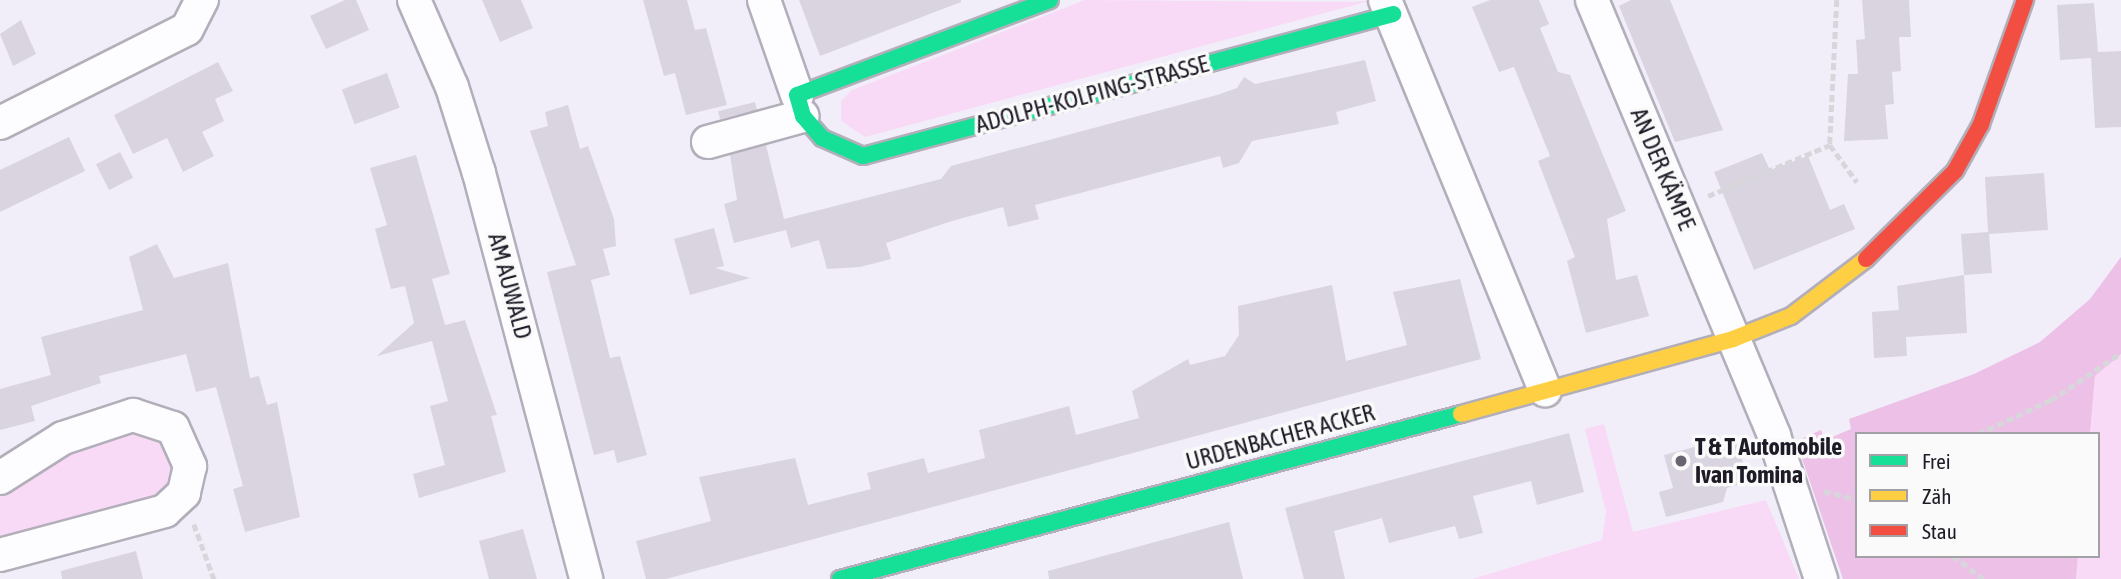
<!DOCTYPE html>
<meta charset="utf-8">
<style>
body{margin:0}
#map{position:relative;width:2121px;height:579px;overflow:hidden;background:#f1eefa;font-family:"Asap Condensed",sans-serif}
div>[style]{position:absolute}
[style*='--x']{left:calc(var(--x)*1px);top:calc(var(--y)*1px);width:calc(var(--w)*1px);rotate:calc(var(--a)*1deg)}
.green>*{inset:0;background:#f9daf6}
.forest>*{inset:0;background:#edc1e7}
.building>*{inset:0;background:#d9d4df;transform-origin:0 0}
.path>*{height:4.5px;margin-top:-2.25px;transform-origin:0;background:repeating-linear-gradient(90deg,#d7d6da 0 7px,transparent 0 10.5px)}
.roads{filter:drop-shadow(2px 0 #b2afba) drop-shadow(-2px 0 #b2afba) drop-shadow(0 2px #b2afba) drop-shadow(0 -2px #b2afba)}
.street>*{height:32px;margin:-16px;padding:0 16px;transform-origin:16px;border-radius:16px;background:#fdfcfe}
.fast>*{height:16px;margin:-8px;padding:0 8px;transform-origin:8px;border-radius:8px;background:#16e098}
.slow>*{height:16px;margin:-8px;padding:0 8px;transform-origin:8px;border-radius:8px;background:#ffcf43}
.jam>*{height:16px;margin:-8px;padding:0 8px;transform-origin:8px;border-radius:8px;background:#f24e42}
.dots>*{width:19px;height:19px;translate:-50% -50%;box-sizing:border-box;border:4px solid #fafafa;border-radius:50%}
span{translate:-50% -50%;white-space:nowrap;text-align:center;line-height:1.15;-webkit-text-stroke:7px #fafafa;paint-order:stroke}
.street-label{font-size:24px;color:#1e1b27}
.poi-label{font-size:24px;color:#1e1b27;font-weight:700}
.left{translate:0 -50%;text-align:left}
.legend{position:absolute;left:1855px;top:432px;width:245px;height:126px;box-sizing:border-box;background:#fafafa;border:2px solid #a2a1a6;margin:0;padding:9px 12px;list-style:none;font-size:21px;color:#1e1b27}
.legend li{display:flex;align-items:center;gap:14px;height:35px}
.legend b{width:35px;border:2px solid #a2a1a6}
</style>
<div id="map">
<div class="green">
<div style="clip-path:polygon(1085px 0,1354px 2px,1373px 0,865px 137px,841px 121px,841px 101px,852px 90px)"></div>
<div style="clip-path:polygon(2121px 354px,2121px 579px,2076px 579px,2078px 556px,2098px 556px,2098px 434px,2090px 434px,2095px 376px)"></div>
<div style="clip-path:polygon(1604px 424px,1633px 532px,1766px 500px,1799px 579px,1472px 579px,1602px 540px,1606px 512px,1585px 429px)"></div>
<div style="clip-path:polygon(134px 430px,160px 436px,175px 463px,171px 489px,160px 499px,0 545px,0 493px,67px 452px)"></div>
</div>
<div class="forest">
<div style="clip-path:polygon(2121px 257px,2121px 354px,2095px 376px,2090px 434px,1857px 434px,1857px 556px,2078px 556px,2076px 579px,1843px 579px,1796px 441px,1821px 430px,1825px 440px,1851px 429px,1849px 419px,1974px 374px,2040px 342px,2090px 299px)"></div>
</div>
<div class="building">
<div style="clip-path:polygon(345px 0,356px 0,369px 30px,326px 49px,310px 16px)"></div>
<div style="clip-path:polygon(482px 0,521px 0,533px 28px,500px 42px)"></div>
<div style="clip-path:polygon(643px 0,687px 0,695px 30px,706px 28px,727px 105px,686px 115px,675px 73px,664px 76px)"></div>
<div style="clip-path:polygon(799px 0,961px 0,961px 2px,820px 56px)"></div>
<div style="clip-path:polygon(1490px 0,1539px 0,1549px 24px,1540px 28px,1558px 72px,1570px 75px,1626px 211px,1607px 219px,1616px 280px,1637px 275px,1649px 316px,1586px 333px,1567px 261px,1575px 257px,1538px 161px,1550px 156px,1514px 67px,1499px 72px,1472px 7px)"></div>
<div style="clip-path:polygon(1631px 0,1670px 0,1723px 130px,1675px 142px,1619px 6px)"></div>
<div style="clip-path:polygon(1862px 0,1909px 0,1911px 37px,1899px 37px,1901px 71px,1892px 72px,1894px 104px,1885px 105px,1888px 139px,1844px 141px,1848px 74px,1858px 74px,1856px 40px,1865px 39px)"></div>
<div style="clip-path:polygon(2094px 3px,2098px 52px,2121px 51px,2121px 127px,2095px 128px,2091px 58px,2060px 60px,2057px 5px)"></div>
<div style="clip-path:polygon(21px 20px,36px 54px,13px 66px,0 34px)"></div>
<div style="clip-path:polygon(1365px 60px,1376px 101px,1336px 112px,1339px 124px,1252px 141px,1239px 163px,1223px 168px,1220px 156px,1035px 205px,1039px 219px,1008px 227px,1003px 207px,952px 221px,886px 243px,891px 259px,860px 267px,827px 269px,819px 240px,791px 248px,786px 230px,734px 243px,724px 204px,737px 200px,730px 155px,766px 145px,784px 219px,941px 179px,951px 166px,1217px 95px,1237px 88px,1244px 77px,1255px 84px)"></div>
<div style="clip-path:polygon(218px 62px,233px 91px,215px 99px,224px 121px,202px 132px,214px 156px,183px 172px,167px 138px,133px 154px,114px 115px)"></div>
<div style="left:387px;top:73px;width:37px;height:48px;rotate:70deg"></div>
<div style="left:755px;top:102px;width:8px;height:38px;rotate:76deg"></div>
<div style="clip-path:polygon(568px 105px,580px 149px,588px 146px,614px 219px,616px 246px,603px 249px,610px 275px,591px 280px,610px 358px,620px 356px,647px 455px,617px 463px,614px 450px,594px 455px,547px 272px,576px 265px,530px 131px,548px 126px,545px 112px)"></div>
<div style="clip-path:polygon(69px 137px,85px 171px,0 212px,0 170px)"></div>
<div style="left:120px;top:152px;width:29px;height:27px;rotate:63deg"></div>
<div style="clip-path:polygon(1762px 153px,1770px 170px,1808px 156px,1830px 210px,1844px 204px,1855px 229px,1754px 270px,1714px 172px)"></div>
<div style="clip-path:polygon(416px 155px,450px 274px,432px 279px,445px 325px,465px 320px,497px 415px,491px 416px,506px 472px,419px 498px,413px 474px,445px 465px,430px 406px,448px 401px,432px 341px,377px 356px,414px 323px,405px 286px,391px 289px,375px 229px,387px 225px,370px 168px)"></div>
<div style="clip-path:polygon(2044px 173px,2048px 230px,1989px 234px,1992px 273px,1964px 275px,1961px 234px,1988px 232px,1985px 177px)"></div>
<div style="clip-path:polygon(714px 228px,724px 266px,715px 268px,750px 278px,690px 295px,674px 239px)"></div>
<div style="clip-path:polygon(157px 244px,174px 278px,228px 263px,250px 378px,259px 376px,267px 405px,277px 402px,300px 517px,245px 532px,233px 489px,243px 486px,216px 387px,196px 392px,186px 354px,99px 376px,101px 383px,31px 406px,35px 421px,0 430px,0 389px,51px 375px,41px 337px,143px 310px,129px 257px)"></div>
<div style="clip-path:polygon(1964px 275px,1967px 333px,1906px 337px,1907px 356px,1874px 358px,1872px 312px,1899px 310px,1897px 286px)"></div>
<div style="clip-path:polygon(1460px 279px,1481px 359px,666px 579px,646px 579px,636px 541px,711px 521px,699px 477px,795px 458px,808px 505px,871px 489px,867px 473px,924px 458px,928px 473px,985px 458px,979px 430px,1069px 406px,1076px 435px,1139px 418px,1132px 391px,1188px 359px,1190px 365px,1225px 356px,1239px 335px,1238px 306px,1332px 285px,1346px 361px,1407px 345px,1393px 292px)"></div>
<div style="clip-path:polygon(1569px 433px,1584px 492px,1537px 505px,1531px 481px,1473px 496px,1483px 533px,1459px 539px,1455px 526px,1389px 543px,1382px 518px,1334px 531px,1345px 579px,1304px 579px,1285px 508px)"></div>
<div style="clip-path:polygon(1736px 436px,1748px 482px,1727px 488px,1723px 502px,1666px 517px,1659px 492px,1673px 488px,1664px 455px)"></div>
<div style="clip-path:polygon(1229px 522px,1243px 579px,1049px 579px,1048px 571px)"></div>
<div style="clip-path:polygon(523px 529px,537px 579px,489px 579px,479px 541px)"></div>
<div style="clip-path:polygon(136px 551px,143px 579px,62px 579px,61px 571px)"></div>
</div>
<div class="path">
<div style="--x:1837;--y:0;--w:145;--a:92.8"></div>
<div style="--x:1830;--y:145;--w:46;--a:53.9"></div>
<div style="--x:1708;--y:196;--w:132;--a:-22.7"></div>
<div style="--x:1978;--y:434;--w:81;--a:-25"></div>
<div style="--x:2051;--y:400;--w:84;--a:-33.9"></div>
<div style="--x:1824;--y:491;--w:34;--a:14"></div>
<div style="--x:194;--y:524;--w:59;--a:70"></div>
<div style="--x:1953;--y:556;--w:39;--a:37"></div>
</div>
<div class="roads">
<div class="street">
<div style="--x:414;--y:0;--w:95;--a:66.4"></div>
<div style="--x:452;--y:87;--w:90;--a:72.6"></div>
<div style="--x:479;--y:173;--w:420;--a:75.2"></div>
<div style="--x:764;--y:0;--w:101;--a:70.8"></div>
<div style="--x:1385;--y:0;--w:422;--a:67.7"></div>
<div style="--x:1592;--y:0;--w:472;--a:67.3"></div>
<div style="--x:1774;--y:436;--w:151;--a:71.8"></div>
<div style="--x:0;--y:123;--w:209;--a:-26.7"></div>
<div style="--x:187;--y:29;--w:33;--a:-63"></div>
<div style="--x:708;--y:142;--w:98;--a:-15.3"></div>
<div style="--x:0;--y:478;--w:75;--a:-32.4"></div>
<div style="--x:63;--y:438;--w:74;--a:-18.2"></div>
<div style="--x:133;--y:415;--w:42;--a:18"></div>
<div style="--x:173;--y:428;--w:42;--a:65.9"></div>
<div style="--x:190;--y:466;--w:28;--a:103"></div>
<div style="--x:184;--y:493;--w:26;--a:137"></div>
<div style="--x:165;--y:511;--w:171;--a:165.1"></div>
</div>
<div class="fast">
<div style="--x:1050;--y:0;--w:270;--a:159.4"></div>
<div style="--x:797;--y:95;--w:22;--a:74"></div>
<div style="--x:803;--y:116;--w:29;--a:49"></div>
<div style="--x:822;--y:138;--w:45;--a:23.7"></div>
<div style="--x:863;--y:156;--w:549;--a:-15"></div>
<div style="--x:840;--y:579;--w:643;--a:-14.88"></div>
</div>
<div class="slow">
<div style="--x:1461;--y:414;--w:282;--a:-15.4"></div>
<div style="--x:1733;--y:339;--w:62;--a:-21.6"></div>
<div style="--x:1791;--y:316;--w:94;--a:-37.2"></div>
</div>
<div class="jam">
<div style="--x:1866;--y:259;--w:125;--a:-44.7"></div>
<div style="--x:1955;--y:171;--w:54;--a:-61"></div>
<div style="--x:1981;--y:124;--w:132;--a:-70.5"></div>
</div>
</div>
<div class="dots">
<div style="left:1681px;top:461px;background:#686571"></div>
</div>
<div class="street-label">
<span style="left:1092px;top:94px;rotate:-15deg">ADOLPH-KOLPING-STRASSE</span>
<span style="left:1663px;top:169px;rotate:67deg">AN DER KÄMPE</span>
<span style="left:510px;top:286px;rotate:75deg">AM AUWALD</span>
<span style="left:1280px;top:437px;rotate:-15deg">URDENBACHER ACKER</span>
</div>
<div class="poi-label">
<span class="left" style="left:1695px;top:461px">T &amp; T Automobile<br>Ivan Tomina</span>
</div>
<ul class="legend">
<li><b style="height:9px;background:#16e098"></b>Frei</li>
<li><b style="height:9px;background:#ffcf43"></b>Zäh</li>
<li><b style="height:9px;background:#f24e42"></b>Stau</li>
</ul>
</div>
